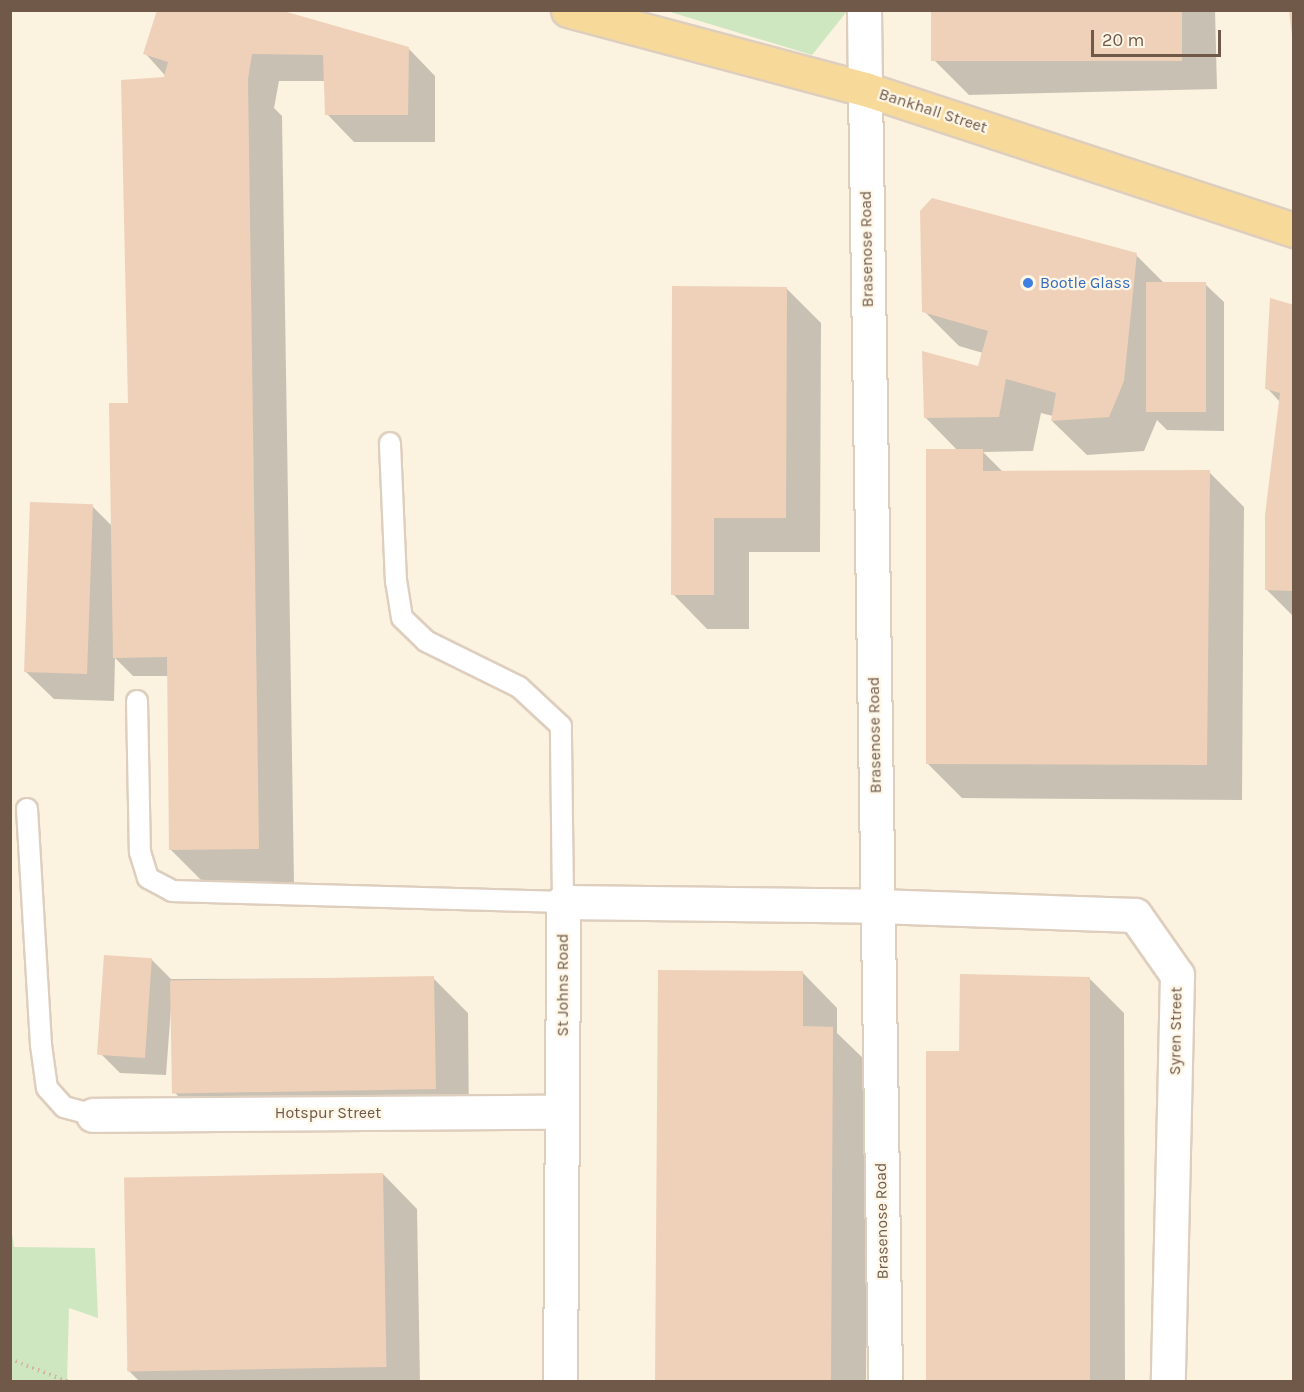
<!DOCTYPE html>
<style>
body{margin:0}
#map{position:relative;width:1304px;height:1392px;overflow:hidden;background:#fbf2e0;font-family:Karla,sans-serif}
div>[style]{position:absolute}
[style*='--x']{left:calc(var(--x)*1px);top:calc(var(--y)*1px);width:calc(var(--w)*1px);rotate:calc(var(--a)*1deg)}
.green>*{inset:0;background:#cee7c0}
.shadow>*{inset:0;background:#0003}
.building>*{inset:0;background:#efd1b9;transform-origin:0 0}
.path>*{height:4px;margin-top:-2px;transform-origin:0;background:repeating-linear-gradient(90deg,#d3b59d 0 1.5px,transparent 0 6px)}
.roads{filter:drop-shadow(2px 0 #decebd) drop-shadow(-2px 0 #decebd) drop-shadow(0 2px #decebd) drop-shadow(0 -2px #decebd)}
.lane>*{height:20px;margin:-10px;padding:0 10px;transform-origin:10px;border-radius:10px;background:#fff}
.street>*{height:33px;margin:-16.5px;padding:0 16.5px;transform-origin:16.5px;border-radius:16.5px;background:#fff}
.secondary>*{height:33px;margin:-16.5px;padding:0 16.5px;transform-origin:16.5px;border-radius:16.5px;background:#fff}
.primary>*{height:33px;margin:-16.5px;padding:0 16.5px;transform-origin:16.5px;border-radius:16.5px;background:#f7da9a}
.dots>*{width:16px;height:16px;translate:-50% -50%;box-sizing:border-box;border:3px solid #fef6e6;border-radius:50%}
span{translate:-50% -50%;white-space:nowrap;text-align:center;line-height:1.15;-webkit-text-stroke:4.5px #fef6e6;paint-order:stroke}
.street-label{font-size:16px;color:#705949}
.shop-label{font-size:16px;color:#366cbe}
.left{translate:0 -50%;text-align:left}
.frame{position:absolute;inset:0;border:12px solid #705949;pointer-events:none}
.scale{position:absolute;left:1091px;top:30px;width:130px;height:27px;box-sizing:border-box;border:3px solid #705949;border-top:0;padding-left:8px;font-size:18px;line-height:21px;white-space:nowrap;color:#705949;-webkit-text-stroke:4px #fef6e6;paint-order:stroke}
</style>
<div id="map">
<div class="green">
<div style="clip-path:polygon(848px 10px,812px 55px,667px 11px)"></div>
<div style="clip-path:polygon(10px 1221px,14px 1247px,95px 1248px,98px 1318px,69px 1308px,67px 1381px,11px 1381px)"></div>
</div>
<div class="shadow">
<div style="clip-path:polygon(933px 10px,1215px 10px,1217px 89px,969px 95px,934px 60px)"></div>
<div style="clip-path:polygon(408px 48px,435px 76px,435px 142px,354px 142px,327px 114px,326px 81px,279px 81px,274px 108px,282px 116px,294px 883px,205px 884px,170px 849px,168px 676px,133px 676px,115px 658px,114px 701px,54px 699px,26px 672px,92px 506px,113px 527px,170px 81px,145px 53px)"></div>
<div style="clip-path:polygon(1136px 255px,1165px 284px,1205px 284px,1224px 302px,1224px 431px,1167px 430px,1157px 420px,1144px 451px,1087px 455px,1052px 421px,1053px 416px,1041px 413px,1033px 451px,983px 452px,1004px 473px,1209px 472px,1244px 507px,1242px 800px,962px 798px,927px 763px,958px 451px,925px 417px,979px 368px,983px 353px,959px 346px,924px 311px)"></div>
<div style="clip-path:polygon(786px 288px,821px 323px,820px 552px,749px 552px,749px 629px,707px 629px,673px 594px)"></div>
<div style="clip-path:polygon(1294px 307px,1294px 617px,1267px 590px,1280px 402px,1267px 388px)"></div>
<div style="clip-path:polygon(151px 959px,171px 979px,433px 978px,468px 1013px,469px 1123px,207px 1125px,172px 1090px,172px 994px,166px 1075px,120px 1073px,101px 1054px)"></div>
<div style="clip-path:polygon(803px 973px,837px 1008px,837px 1033px,868px 1063px,866px 1382px,657px 1382px)"></div>
<div style="clip-path:polygon(1089px 978px,1124px 1013px,1125px 1382px,928px 1382px,960px 1052px)"></div>
<div style="clip-path:polygon(383px 1174px,417px 1209px,420px 1382px,140px 1382px,127px 1369px)"></div>
</div>
<div class="building">
<div style="clip-path:polygon(157px 10px,280px 10px,409px 47px,408px 115px,325px 115px,323px 55px,252px 54px,248px 79px,259px 849px,169px 850px,167px 657px,113px 658px,109px 403px,128px 403px,121px 80px,164px 77px,168px 62px,143px 54px)"></div>
<div style="left:931px;top:10px;width:251px;height:51px"></div>
<div style="clip-path:polygon(1289px 10px,1294px 10px,1294px 36px,1292px 36px)"></div>
<div style="clip-path:polygon(932px 198px,1137px 253px,1124px 381px,1109px 417px,1051px 421px,1056px 393px,1006px 379px,999px 417px,924px 418px,922px 351px,978px 366px,988px 331px,922px 312px,920px 211px)"></div>
<div style="left:1146px;top:282px;width:60px;height:130px"></div>
<div style="clip-path:polygon(672px 286px,787px 287px,786px 518px,714px 518px,714px 595px,671px 595px)"></div>
<div style="clip-path:polygon(1270px 298px,1294px 305px,1294px 591px,1265px 590px,1265px 515px,1280px 393px,1265px 389px)"></div>
<div style="clip-path:polygon(926px 449px,983px 449px,983px 471px,1210px 470px,1207px 765px,926px 764px)"></div>
<div style="left:30px;top:502px;width:63px;height:170px;rotate:2deg"></div>
<div style="left:104px;top:955px;width:48px;height:100px;rotate:4deg"></div>
<div style="clip-path:polygon(658px 970px,803px 971px,803px 1026px,833px 1027px,831px 1382px,655px 1382px)"></div>
<div style="clip-path:polygon(960px 974px,1090px 977px,1090px 1382px,926px 1382px,926px 1051px,959px 1051px)"></div>
<div style="left:434px;top:976px;width:113px;height:264px;rotate:89deg"></div>
<div style="left:383px;top:1173px;width:194px;height:259px;rotate:89deg"></div>
</div>
<div class="path">
<div style="--x:10;--y:1359;--w:63;--a:21.3"></div>
</div>
<div class="roads">
<div class="lane">
<div style="--x:137;--y:701;--w:151;--a:88.9"></div>
<div style="--x:140;--y:852;--w:27;--a:73"></div>
<div style="--x:148;--y:878;--w:27;--a:28"></div>
<div style="--x:172;--y:891;--w:391;--a:1.6"></div>
<div style="--x:563;--y:902;--w:176;--a:-90.7"></div>
<div style="--x:561;--y:726;--w:57;--a:-137.1"></div>
<div style="--x:519;--y:687;--w:104;--a:-153.7"></div>
<div style="--x:426;--y:641;--w:33;--a:-136"></div>
<div style="--x:402;--y:618;--w:36;--a:-99"></div>
<div style="--x:396;--y:582;--w:139;--a:-92.5"></div>
<div style="--x:27;--y:809;--w:236;--a:86.6"></div>
<div style="--x:41;--y:1045;--w:43;--a:82.1"></div>
<div style="--x:47;--y:1088;--w:25;--a:48"></div>
<div style="--x:64;--y:1107;--w:30;--a:15"></div>
</div>
<div class="street">
<div style="--x:864;--y:10;--w:79;--a:89.3"></div>
<div style="--x:93;--y:1115;--w:469;--a:-0.4"></div>
<div style="--x:560;--y:1382;--w:480;--a:-89.6"></div>
<div style="--x:563;--y:902;--w:314;--a:0.7"></div>
<div style="--x:877;--y:906;--w:258;--a:2"></div>
<div style="--x:1135;--y:915;--w:73;--a:55"></div>
<div style="--x:1177;--y:975;--w:407;--a:91.3"></div>
</div>
<div class="secondary">
<div style="--x:865;--y:89;--w:1293;--a:89.11"></div>
</div>
<div class="primary">
<div style="--x:568;--y:10;--w:307;--a:14.9"></div>
<div style="--x:865;--y:89;--w:452;--a:18.2"></div>
</div>
</div>
<div class="dots">
<div style="left:1028px;top:283px;background:#3f7fe0"></div>
</div>
<div class="street-label">
<span style="left:933px;top:111px;rotate:18deg">Bankhall Street</span>
<span style="left:867px;top:249px;rotate:-91deg">Brasenose Road</span>
<span style="left:875px;top:735px;rotate:-91deg">Brasenose Road</span>
<span style="left:563px;top:985px;rotate:-90deg">St Johns Road</span>
<span style="left:1176px;top:1031px;rotate:-89deg">Syren Street</span>
<span style="left:328px;top:1113px">Hotspur Street</span>
<span style="left:882px;top:1221px;rotate:-91deg">Brasenose Road</span>
</div>
<div class="shop-label">
<span class="left" style="left:1040px;top:283px">Bootle Glass</span>
</div>
<div class="frame"></div>
<div class="scale">20 m</div>
</div>
